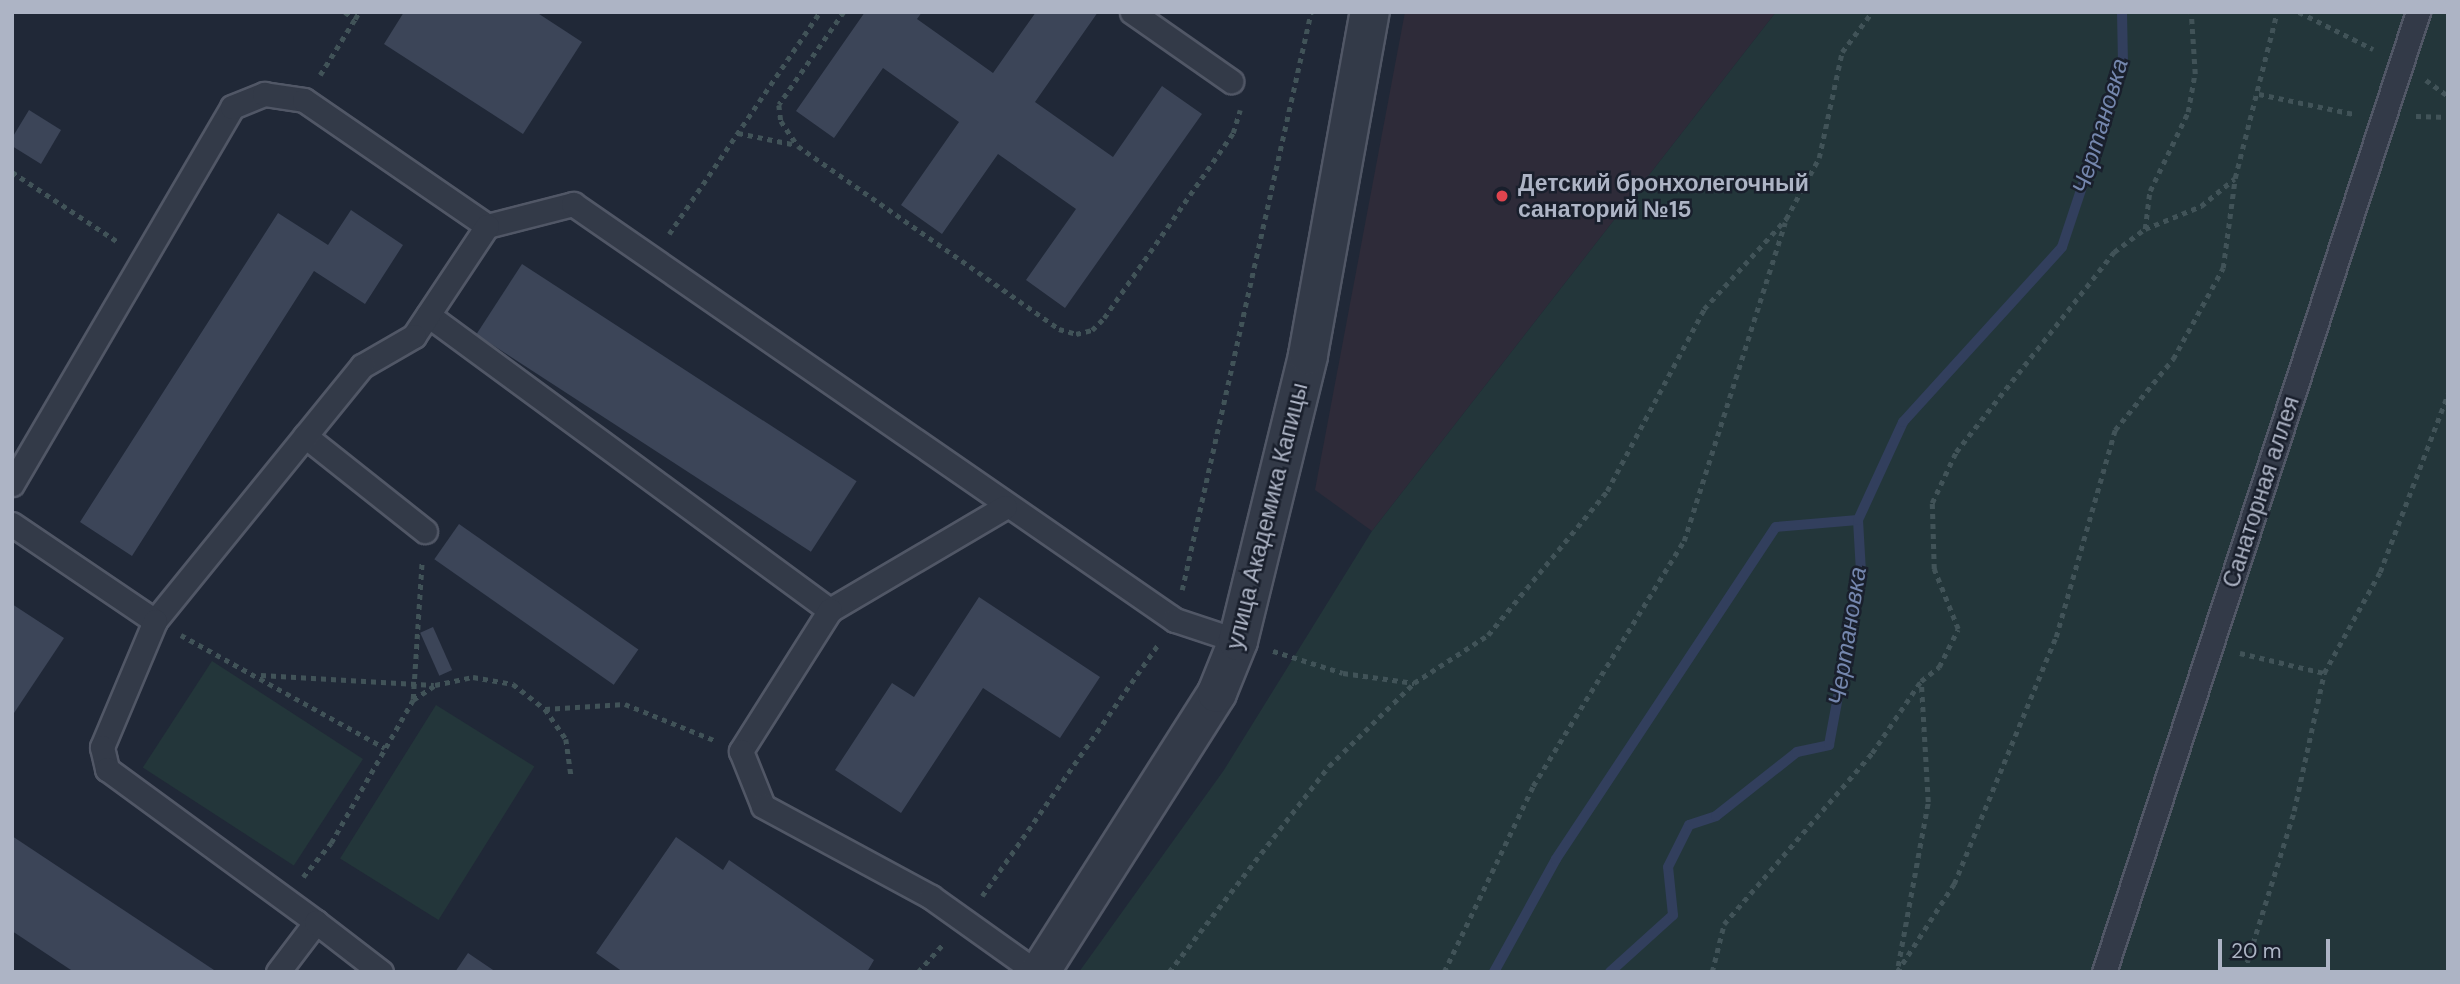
<!DOCTYPE html>
<meta charset="utf-8">
<style>
body{margin:0}
#map{position:relative;width:2460px;height:984px;overflow:hidden;background:#202837;font-family:"DM Sans",sans-serif}
div>[style]{position:absolute}
[style*='--x']{left:calc(var(--x)*1px);top:calc(var(--y)*1px);width:calc(var(--w)*1px);rotate:calc(var(--a)*1deg)}
.medical>*{inset:0;background:#2e2b39}
.green>*{inset:0;background:#23363a;transform-origin:0 0}
.stream>*{height:10px;margin:-5px;padding:0 5px;transform-origin:5px;border-radius:5px;background:#323f5d}
.building>*{inset:0;background:#3c4558;transform-origin:0 0}
.path>*{height:4.5px;margin-top:-2.25px;transform-origin:0;background:repeating-linear-gradient(90deg,#415358 0 5px,transparent 0 10px)}
.roads{filter:drop-shadow(2px 0 #515766) drop-shadow(-2px 0 #515766) drop-shadow(0 2px #515766) drop-shadow(0 -2px #515766)}
.service>*{height:23px;margin:-11.5px;padding:0 11.5px;transform-origin:11.5px;border-radius:11.5px;background:#333a48}
.tertiary>*{height:38px;margin:-19px;padding:0 19px;transform-origin:19px;border-radius:19px;background:#333a48}
.dots>*{width:19px;height:19px;translate:-50% -50%;box-sizing:border-box;border:4px solid #191f2c;border-radius:50%}
span{translate:-50% -50%;white-space:nowrap;text-align:center;line-height:1.15;-webkit-text-stroke:5px #191f2c;paint-order:stroke}
.poi-label{font-size:23px;color:#adb4c5;font-weight:700}
.left{translate:0 -50%;text-align:left}
.street-label{font-size:23px;color:#adb4c5}
.water-label{font-size:24px;color:#7587ae;font-style:italic}
.frame{position:absolute;inset:0;border:14px solid #adb4c5;pointer-events:none}
.scale{position:absolute;left:2218px;top:939px;width:112px;height:32px;box-sizing:border-box;border:4px solid #adb4c5;border-top:0;padding-left:9px;font-size:21px;line-height:24px;white-space:nowrap;color:#adb4c5;-webkit-text-stroke:5px #191f2c;paint-order:stroke}
</style>
<div id="map">
<div class="medical">
<div style="clip-path:polygon(1405px 12px,1776px 12px,1372px 531px,1315px 490px)"></div>
</div>
<div class="green">
<div style="clip-path:polygon(1776px 12px,2448px 12px,2448px 972px,1079px 972px,1224px 770px,1372px 531px)"></div>
<div style="left:212px;top:661px;width:180px;height:127px;rotate:33deg"></div>
<div style="left:436px;top:705px;width:116px;height:181px;rotate:32deg"></div>
</div>
<div class="stream">
<div style="--x:1494;--y:972;--w:129;--a:-61.2"></div>
<div style="--x:1556;--y:859;--w:398;--a:-56.5"></div>
<div style="--x:1776;--y:527;--w:82;--a:-4.9"></div>
<div style="--x:1610;--y:972;--w:85;--a:-42.1"></div>
<div style="--x:1673;--y:915;--w:48;--a:-95.9"></div>
<div style="--x:1668;--y:867;--w:47;--a:-63.4"></div>
<div style="--x:1689;--y:825;--w:28;--a:-18"></div>
<div style="--x:1716;--y:816;--w:103;--a:-38.3"></div>
<div style="--x:1797;--y:752;--w:33;--a:-12"></div>
<div style="--x:1829;--y:745;--w:176;--a:-79.5"></div>
<div style="--x:1861;--y:572;--w:52;--a:-93.3"></div>
<div style="--x:1858;--y:520;--w:108;--a:-65.3"></div>
<div style="--x:1903;--y:422;--w:236;--a:-47.7"></div>
<div style="--x:2062;--y:247;--w:193;--a:-71.6"></div>
<div style="--x:2123;--y:64;--w:52;--a:-91.1"></div>
</div>
<div class="building">
<div style="clip-path:polygon(404px 12px,536px 12px,582px 42px,523px 134px,384px 44px)"></div>
<div style="clip-path:polygon(865px 12px,922px 12px,917px 19px,993px 73px,1036px 12px,1098px 12px,1035px 102px,1113px 157px,1162px 86px,1202px 114px,1065px 308px,1026px 280px,1076px 209px,998px 154px,942px 234px,901px 205px,959px 122px,883px 68px,834px 138px,796px 111px)"></div>
<div style="clip-path:polygon(29px 110px,61px 130px,41px 164px,12px 146px,12px 138px)"></div>
<div style="clip-path:polygon(351px 210px,403px 245px,365px 304px,314px 271px,132px 556px,80px 522px,278px 213px,328px 245px)"></div>
<div style="left:522px;top:264px;width:399px;height:84px;rotate:33deg"></div>
<div style="left:459px;top:524px;width:219px;height:43px;rotate:35deg"></div>
<div style="clip-path:polygon(979px 597px,1100px 677px,1060px 738px,983px 688px,901px 813px,835px 770px,892px 683px,914px 697px)"></div>
<div style="clip-path:polygon(12px 604px,64px 638px,12px 716px)"></div>
<div style="left:433px;top:627px;width:47px;height:14px;rotate:66deg"></div>
<div style="clip-path:polygon(12px 836px,217px 972px,74px 972px,12px 931px)"></div>
<div style="clip-path:polygon(676px 837px,723px 870px,729px 860px,874px 960px,867px 972px,623px 972px,596px 953px)"></div>
<div style="clip-path:polygon(468px 953px,496px 972px,455px 972px)"></div>
</div>
<div class="path">
<div style="--x:345;--y:12;--w:12;--a:35"></div>
<div style="--x:355;--y:19;--w:8;--a:-60"></div>
<div style="--x:844;--y:12;--w:113;--a:125"></div>
<div style="--x:779;--y:105;--w:16;--a:83"></div>
<div style="--x:781;--y:121;--w:30;--a:56"></div>
<div style="--x:798;--y:146;--w:319;--a:35"></div>
<div style="--x:1059;--y:329;--w:18;--a:16"></div>
<div style="--x:1076;--y:334;--w:16;--a:-14"></div>
<div style="--x:1092;--y:330;--w:17;--a:-45"></div>
<div style="--x:1104;--y:318;--w:226;--a:-55.1"></div>
<div style="--x:1233;--y:133;--w:24;--a:-73"></div>
<div style="--x:2299;--y:12;--w:83;--a:26.6"></div>
<div style="--x:320;--y:75;--w:66;--a:-58"></div>
<div style="--x:2426;--y:80;--w:27;--a:36"></div>
<div style="--x:2259;--y:94;--w:97;--a:11.9"></div>
<div style="--x:2416;--y:116;--w:32;--a:2"></div>
<div style="--x:738;--y:133;--w:60;--a:11.5"></div>
<div style="--x:12;--y:172;--w:127;--a:33.4"></div>
<div style="--x:2145;--y:229;--w:38;--a:-83"></div>
<div style="--x:2150;--y:191;--w:88;--a:-64.3"></div>
<div style="--x:2188;--y:112;--w:39;--a:-80"></div>
<div style="--x:2195;--y:74;--w:62;--a:-93.7"></div>
<div style="--x:669;--y:234;--w:268;--a:-55.8"></div>
<div style="--x:1182;--y:590;--w:592;--a:-77.42"></div>
<div style="--x:181;--y:635;--w:233;--a:29"></div>
<div style="--x:1273;--y:651;--w:73;--a:17.4"></div>
<div style="--x:1343;--y:673;--w:72;--a:8"></div>
<div style="--x:1414;--y:683;--w:88;--a:-33"></div>
<div style="--x:1488;--y:635;--w:187;--a:-50.4"></div>
<div style="--x:1607;--y:491;--w:206;--a:-61.9"></div>
<div style="--x:1704;--y:309;--w:122;--a:-47.7"></div>
<div style="--x:1786;--y:219;--w:69;--a:-61.6"></div>
<div style="--x:1819;--y:158;--w:108;--a:-77.8"></div>
<div style="--x:1842;--y:52;--w:50;--a:-53.1"></div>
<div style="--x:2240;--y:653;--w:86;--a:13.4"></div>
<div style="--x:261;--y:675;--w:173;--a:3.3"></div>
<div style="--x:413;--y:699;--w:138;--a:-86.3"></div>
<div style="--x:545;--y:709;--w:80;--a:-3.6"></div>
<div style="--x:625;--y:704;--w:96;--a:22"></div>
<div style="--x:303;--y:877;--w:44;--a:-50.5"></div>
<div style="--x:331;--y:843;--w:165;--a:-60.2"></div>
<div style="--x:413;--y:700;--w:27;--a:-34"></div>
<div style="--x:435;--y:685;--w:39;--a:-12"></div>
<div style="--x:473;--y:677;--w:41;--a:9.9"></div>
<div style="--x:513;--y:684;--w:41;--a:38"></div>
<div style="--x:545;--y:709;--w:37;--a:55"></div>
<div style="--x:566;--y:739;--w:37;--a:82"></div>
<div style="--x:982;--y:896;--w:307;--a:-55"></div>
<div style="--x:1898;--y:966;--w:167;--a:-79.6"></div>
<div style="--x:1928;--y:802;--w:121;--a:-93.3"></div>
<div style="--x:918;--y:972;--w:38;--a:-48"></div>
<div style="--x:1169;--y:972;--w:261;--a:-52.2"></div>
<div style="--x:1329;--y:766;--w:119;--a:-44.3"></div>
<div style="--x:1444;--y:972;--w:206;--a:-64.4"></div>
<div style="--x:1533;--y:786;--w:288;--a:-58.4"></div>
<div style="--x:1684;--y:541;--w:334;--a:-72.4"></div>
<div style="--x:1712;--y:972;--w:49;--a:-76"></div>
<div style="--x:1724;--y:924;--w:226;--a:-49.1"></div>
<div style="--x:1872;--y:753;--w:87;--a:-55.8"></div>
<div style="--x:1921;--y:681;--w:23;--a:-38"></div>
<div style="--x:1939;--y:667;--w:42;--a:-63.4"></div>
<div style="--x:1958;--y:629;--w:65;--a:-111.8"></div>
<div style="--x:1934;--y:569;--w:66;--a:-91.7"></div>
<div style="--x:1932;--y:503;--w:56;--a:-64.8"></div>
<div style="--x:1956;--y:452;--w:255;--a:-51.7"></div>
<div style="--x:2114;--y:252;--w:39;--a:-37"></div>
<div style="--x:2145;--y:229;--w:61;--a:-22.3"></div>
<div style="--x:2201;--y:206;--w:43;--a:-39.3"></div>
<div style="--x:1897;--y:972;--w:105;--a:-57.1"></div>
<div style="--x:1954;--y:884;--w:267;--a:-67.6"></div>
<div style="--x:2056;--y:637;--w:215;--a:-74.1"></div>
<div style="--x:2115;--y:430;--w:92;--a:-50.8"></div>
<div style="--x:2173;--y:359;--w:104;--a:-61.2"></div>
<div style="--x:2223;--y:268;--w:91;--a:-82.4"></div>
<div style="--x:2235;--y:178;--w:171;--a:-75.8"></div>
<div style="--x:2244;--y:972;--w:169;--a:-72.7"></div>
<div style="--x:2294;--y:811;--w:141;--a:-77.7"></div>
<div style="--x:2324;--y:673;--w:115;--a:-61"></div>
<div style="--x:2380;--y:572;--w:191;--a:-69.1"></div>
</div>
<div class="roads">
<div class="service">
<div style="--x:1132;--y:12;--w:121;--a:34.9"></div>
<div style="--x:487;--y:226;--w:89;--a:-14.3"></div>
<div style="--x:573;--y:204;--w:732;--a:34.65"></div>
<div style="--x:1175;--y:620;--w:66;--a:18.4"></div>
<div style="--x:428;--y:315;--w:499;--a:36.3"></div>
<div style="--x:830;--y:610;--w:203;--a:-30.5"></div>
<div style="--x:305;--y:436;--w:153;--a:38.4"></div>
<div style="--x:12;--y:484;--w:436;--a:-59.7"></div>
<div style="--x:232;--y:107;--w:35;--a:-22"></div>
<div style="--x:264;--y:94;--w:40;--a:8.5"></div>
<div style="--x:304;--y:100;--w:222;--a:34.5"></div>
<div style="--x:487;--y:226;--w:132;--a:123.6"></div>
<div style="--x:414;--y:336;--w:60;--a:150"></div>
<div style="--x:362;--y:366;--w:328;--a:129.1"></div>
<div style="--x:155;--y:621;--w:173;--a:-145.9"></div>
<div style="--x:830;--y:610;--w:167;--a:122.3"></div>
<div style="--x:741;--y:751;--w:59;--a:68.2"></div>
<div style="--x:763;--y:806;--w:191;--a:28.4"></div>
<div style="--x:931;--y:897;--w:129;--a:35.5"></div>
<div style="--x:155;--y:621;--w:137;--a:112.8"></div>
<div style="--x:102;--y:747;--w:23;--a:77"></div>
<div style="--x:107;--y:769;--w:259;--a:36.2"></div>
<div style="--x:278;--y:972;--w:63;--a:-52.8"></div>
<div style="--x:316;--y:922;--w:82;--a:37.6"></div>
<div style="--x:2104;--y:972;--w:1010;--a:-71.89"></div>
</div>
<div class="tertiary">
<div style="--x:1040;--y:972;--w:330;--a:-57.6"></div>
<div style="--x:1217;--y:693;--w:56;--a:-68"></div>
<div style="--x:1238;--y:641;--w:294;--a:-76.2"></div>
<div style="--x:1308;--y:355;--w:349;--a:-79.8"></div>
</div>
</div>
<div class="dots">
<div style="left:1502px;top:196px;background:#e0444e"></div>
</div>
<div class="poi-label">
<span class="left" style="left:1518px;top:196px">Детский бронхолегочный<br>санаторий №15</span>
</div>
<div class="street-label">
<span style="left:2261px;top:492px;rotate:-72deg">Санаторная аллея</span>
<span style="left:1267px;top:516px;rotate:-76deg">улица Академика Капицы</span>
</div>
<div class="water-label">
<span style="left:2100px;top:126px;rotate:-73deg">Чертановка</span>
<span style="left:1847px;top:636px;rotate:-81deg">Чертановка</span>
</div>
<div class="frame"></div>
<div class="scale">20 m</div>
</div>
